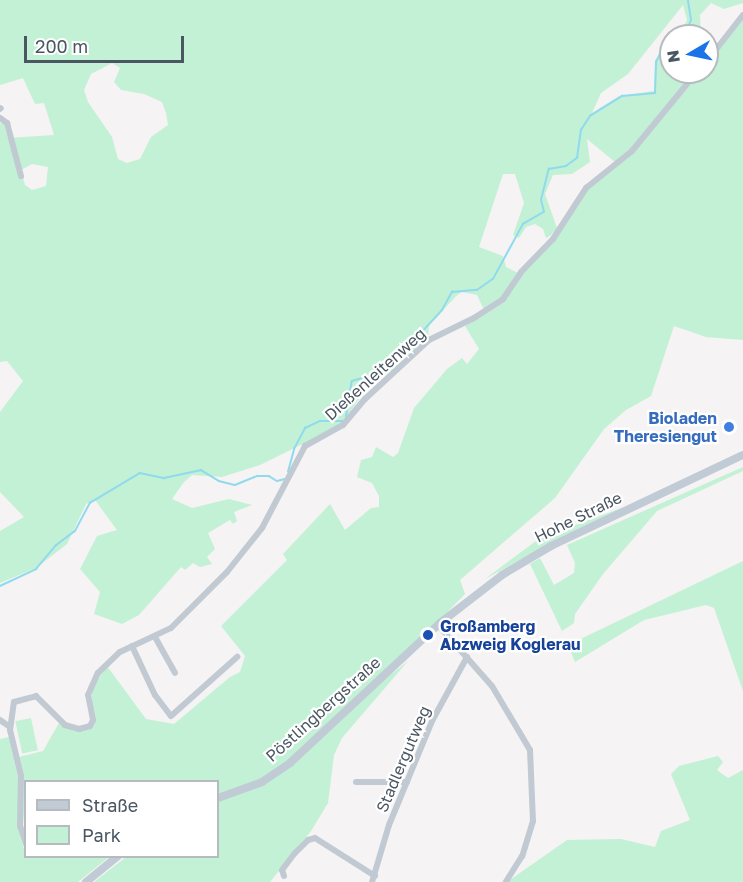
<!DOCTYPE html>
<meta charset="utf-8">
<style>
body{margin:0}
#map{position:relative;width:743px;height:882px;overflow:hidden;background:#f5f3f3;font-family:"Golos Text",sans-serif}
div>[style]{position:absolute}
[style*='--x']{left:calc(var(--x)*1px);top:calc(var(--y)*1px);width:calc(var(--w)*1px);rotate:calc(var(--a)*1deg)}
.green>*{inset:0;background:#c3f1d5;transform-origin:0 0}
.stream>*{height:1.5px;margin:-0.75px;padding:0 0.75px;transform-origin:0.75px;border-radius:0.75px;background:#90daee}
.minor>*{height:6px;margin:-3px;padding:0 3px;transform-origin:3px;border-radius:3px;background:#c1cad2}
.secondary>*{height:8px;margin:-4px;padding:0 4px;transform-origin:4px;border-radius:4px;background:#c1cbd6}
.dots>*{width:16px;height:16px;translate:-50% -50%;box-sizing:border-box;border:3px solid #fff;border-radius:50%}
span{translate:-50% -50%;white-space:nowrap;text-align:center;line-height:1.15;-webkit-text-stroke:4.5px #fff;paint-order:stroke}
.street-label{font-size:16px;color:#4a5661}
.shop-label{font-size:16px;color:#366cbe;font-weight:700}
.right{translate:-100% -50%;text-align:right}
.transit-label{font-size:16px;color:#164399;font-weight:700}
.left{translate:0 -50%;text-align:left}
.legend{position:absolute;left:24px;top:780px;width:195px;height:78px;box-sizing:border-box;background:#fff;border:2px solid #b7bbc0;margin:0;padding:8px 10px;list-style:none;font-size:18px;color:#4a5661}
.legend li{display:flex;align-items:center;gap:12px;height:30px}
.legend b{width:30px;border:2px solid #b7bbc0}
.north{position:absolute;left:659px;top:24px;width:60px;height:60px;box-sizing:border-box;background:#fff;border:2px solid #b7bbc0;border-radius:50%;rotate:261deg;font-size:16px;font-weight:700;line-height:24px;text-align:center;color:#4a5661}
.north::after{content:'';display:block;margin:auto;width:21px;height:27px;background:#1a73e8;clip-path:polygon(50% 0,100% 100%,50% 72%,0 100%)}
.scale{position:absolute;left:24px;top:36px;width:160px;height:27px;box-sizing:border-box;border:3px solid #4a5661;border-top:0;padding-left:8px;font-size:18px;line-height:21px;white-space:nowrap;color:#4a5661;-webkit-text-stroke:4px #fff;paint-order:stroke}
</style>
<div id="map">
<div class="green">
<div style="clip-path:polygon(evenodd,0 0,743px 0,743px 3px,724px 9px,711px 3px,700px 15px,701px 36px,679px 36px,687px 20px,683px 5px,628px 74px,601px 93px,592px 113px,619px 96px,654px 91px,655px 61px,662px 47px,671px 41px,671px 72px,684px 72px,687px 82px,632px 150px,615px 162px,587px 139px,590px 162px,572px 174px,553px 175px,545px 194px,557px 228px,551px 235px,546px 238px,543px 229px,535px 224px,526px 227px,519px 238px,513px 235px,524px 203px,515px 174px,503px 174px,479px 247px,503px 256px,506px 267px,518px 273px,502px 297px,484px 310px,477px 295px,462px 292px,456px 296px,429px 326px,428px 338px,391px 372px,356px 385px,354px 396px,359px 399px,342px 423px,331px 430px,260px 465px,222px 477px,192px 475px,184px 482px,172px 499px,192px 508px,229px 499px,252px 505px,234px 512px,237px 521px,233px 524px,230px 520px,208px 533px,215px 549px,207px 557px,212px 564px,200px 567px,193px 563px,185px 570px,181px 567px,139px 615px,122px 624px,94px 614px,100px 592px,80px 569px,97px 536px,117px 530px,95px 500px,86px 504px,67px 544px,36px 568px,0 583px,0 531px,24px 517px,0 492px,0 412px,23px 381px,7px 361px,0 362px,0 123px,4px 124px,8px 138px,54px 135px,44px 103px,35px 104px,23px 78px,0 85px,0 0,112px 63px,120px 68px,114px 82px,121px 90px,144px 94px,162px 102px,166px 113px,168px 125px,151px 137px,140px 159px,127px 163px,118px 159px,112px 137px,88px 102px,84px 90px,91px 74px,112px 63px,0 0,32px 164px,48px 167px,46px 186px,32px 190px,25px 185px,21px 170px,32px 164px)"></div>
<div style="clip-path:polygon(743px 17px,743px 340px,706px 337px,674px 326px,651px 396px,626px 410px,604px 429px,555px 498px,460px 580px,465px 594px,370px 691px,408px 661px,342px 738px,334px 755px,328px 803px,311px 831px,270px 882px,94px 882px,126px 857px,218px 856px,218px 782px,26px 782px,25px 840px,19px 757px,43px 751px,59px 723px,80px 730px,92px 722px,92px 688px,107px 666px,146px 719px,174px 724px,230px 677px,240px 672px,245px 656px,221px 626px,287px 560px,283px 554px,330px 504px,345px 530px,371px 508px,379px 507px,379px 496px,372px 483px,357px 477px,361px 460px,372px 457px,376px 447px,393px 457px,398px 453px,414px 408px,447px 369px,462px 358px,467px 364px,479px 349px,465px 326px,491px 309px,533px 262px,586px 189px,625px 159px,699px 72px,707px 72px,707px 63px)"></div>
<div style="clip-path:polygon(743px 467px,743px 471px,657px 511px,603px 574px,575px 614px,574px 623px,562px 631px,530px 564px,540px 558px,554px 585px,574px 573px,575px 563px,567px 545px)"></div>
<div style="clip-path:polygon(627px 506px,565px 535px,485px 579px,540px 538px)"></div>
<div style="clip-path:polygon(743px 561px,743px 691px,714px 608px,706px 605px,644px 620px,575px 662px,568px 645px)"></div>
<div style="left:31px;top:718px;width:33px;height:16px;rotate:78deg"></div>
<div style="clip-path:polygon(9px 737px,18px 777px,19px 832px,26px 856px,109px 857px,78px 882px,0 882px,0 739px)"></div>
<div style="clip-path:polygon(718px 756px,723px 762px,717px 770px,728px 778px,743px 770px,743px 882px,507px 882px,567px 840px,621px 839px,655px 847px,661px 831px,690px 820px,671px 774px,679px 766px)"></div>
</div>
<div class="stream">
<div style="--x:684;--y:36;--w:17;--a:-66"></div>
<div style="--x:691;--y:20;--w:20;--a:-99"></div>
<div style="--x:346;--y:417;--w:36;--a:-81"></div>
<div style="--x:352;--y:381;--w:29;--a:-16"></div>
<div style="--x:380;--y:373;--w:33;--a:-51"></div>
<div style="--x:401;--y:347;--w:22;--a:-34"></div>
<div style="--x:419;--y:335;--w:34;--a:-47"></div>
<div style="--x:442;--y:310;--w:21;--a:-61"></div>
<div style="--x:452;--y:292;--w:25;--a:-5"></div>
<div style="--x:477;--y:290;--w:19;--a:-35"></div>
<div style="--x:493;--y:279;--w:63;--a:-61.4"></div>
<div style="--x:523;--y:224;--w:24;--a:-30"></div>
<div style="--x:544;--y:212;--w:12;--a:-104"></div>
<div style="--x:541;--y:200;--w:32;--a:-76"></div>
<div style="--x:549;--y:169;--w:17;--a:-10"></div>
<div style="--x:566;--y:166;--w:14;--a:-36"></div>
<div style="--x:577;--y:158;--w:28;--a:-82"></div>
<div style="--x:581;--y:130;--w:17;--a:-57"></div>
<div style="--x:590;--y:116;--w:38;--a:-32"></div>
<div style="--x:622;--y:96;--w:33;--a:-5"></div>
<div style="--x:655;--y:93;--w:31;--a:-88"></div>
<div style="--x:656;--y:62;--w:17;--a:-62"></div>
<div style="--x:664;--y:47;--w:8;--a:-30"></div>
<div style="--x:288;--y:472;--w:24;--a:-75"></div>
<div style="--x:294;--y:449;--w:24;--a:-62"></div>
<div style="--x:305;--y:428;--w:17;--a:-25"></div>
<div style="--x:320;--y:421;--w:24;--a:0"></div>
<div style="--x:0;--y:586;--w:40;--a:-25"></div>
<div style="--x:36;--y:569;--w:30;--a:-50"></div>
<div style="--x:55;--y:546;--w:25;--a:-37"></div>
<div style="--x:75;--y:531;--w:32;--a:-62"></div>
<div style="--x:90;--y:503;--w:58;--a:-31"></div>
<div style="--x:140;--y:473;--w:25;--a:12"></div>
<div style="--x:164;--y:478;--w:38;--a:-12"></div>
<div style="--x:201;--y:470;--w:21;--a:31"></div>
<div style="--x:219;--y:481;--w:16;--a:14"></div>
<div style="--x:235;--y:485;--w:24;--a:-22"></div>
<div style="--x:257;--y:476;--w:12;--a:0"></div>
<div style="--x:269;--y:476;--w:9;--a:32"></div>
<div style="--x:277;--y:481;--w:8;--a:-14"></div>
</div>
<div class="minor">
<div style="--x:707;--y:61;--w:58;--a:-52"></div>
<div style="--x:0;--y:109;--w:1;--a:-45"></div>
<div style="--x:0;--y:118;--w:9;--a:36"></div>
<div style="--x:7;--y:123;--w:55;--a:75.2"></div>
<div style="--x:438;--y:625;--w:81;--a:48.5"></div>
<div style="--x:492;--y:686;--w:74;--a:59.3"></div>
<div style="--x:530;--y:750;--w:71;--a:87.6"></div>
<div style="--x:533;--y:821;--w:37;--a:107"></div>
<div style="--x:522;--y:856;--w:31;--a:122"></div>
<div style="--x:155;--y:637;--w:41;--a:60.9"></div>
<div style="--x:132;--y:646;--w:54;--a:64.9"></div>
<div style="--x:155;--y:695;--w:26;--a:53"></div>
<div style="--x:171;--y:716;--w:89;--a:-41.8"></div>
<div style="--x:0;--y:720;--w:12;--a:35"></div>
<div style="--x:356;--y:782;--w:51;--a:0"></div>
<div style="--x:26;--y:844;--w:19;--a:-108"></div>
<div style="--x:20;--y:826;--w:50;--a:-88.9"></div>
<div style="--x:21;--y:776;--w:47;--a:-103.4"></div>
<div style="--x:10;--y:730;--w:28;--a:-82"></div>
<div style="--x:14;--y:702;--w:23;--a:-15"></div>
<div style="--x:36;--y:696;--w:41;--a:45"></div>
<div style="--x:65;--y:725;--w:15;--a:16"></div>
<div style="--x:79;--y:729;--w:11;--a:-15"></div>
<div style="--x:90;--y:726;--w:7;--a:-63"></div>
<div style="--x:93;--y:720;--w:25;--a:-101"></div>
<div style="--x:88;--y:695;--w:24;--a:-66"></div>
<div style="--x:98;--y:673;--w:30;--a:-44"></div>
<div style="--x:120;--y:652;--w:56;--a:-25.2"></div>
<div style="--x:171;--y:628;--w:79;--a:-45"></div>
<div style="--x:227;--y:572;--w:56;--a:-51.5"></div>
<div style="--x:262;--y:528;--w:93;--a:-62.3"></div>
<div style="--x:305;--y:446;--w:43;--a:-28.9"></div>
<div style="--x:343;--y:425;--w:34;--a:-50"></div>
<div style="--x:365;--y:399;--w:87;--a:-42.7"></div>
<div style="--x:429;--y:340;--w:50;--a:-26.1"></div>
<div style="--x:474;--y:318;--w:35;--a:-33"></div>
<div style="--x:503;--y:299;--w:32;--a:-56"></div>
<div style="--x:521;--y:272;--w:46;--a:-45.9"></div>
<div style="--x:553;--y:239;--w:61;--a:-57.1"></div>
<div style="--x:586;--y:188;--w:59;--a:-38.8"></div>
<div style="--x:632;--y:151;--w:102;--a:-50.6"></div>
<div style="--x:284;--y:876;--w:6;--a:-108"></div>
<div style="--x:282;--y:870;--w:21;--a:-53"></div>
<div style="--x:295;--y:853;--w:18;--a:-45"></div>
<div style="--x:308;--y:840;--w:7;--a:-16"></div>
<div style="--x:315;--y:838;--w:71;--a:32.3"></div>
<div style="--x:372;--y:882;--w:59;--a:-73.4"></div>
<div style="--x:389;--y:825;--w:113;--a:-67.5"></div>
<div style="--x:432;--y:721;--w:73;--a:-61.3"></div>
</div>
<div class="secondary">
<div style="--x:218;--y:798;--w:47;--a:-20"></div>
<div style="--x:262;--y:782;--w:34;--a:-34"></div>
<div style="--x:290;--y:763;--w:205;--a:-43"></div>
<div style="--x:440;--y:623;--w:78;--a:-37.7"></div>
<div style="--x:502;--y:575;--w:57;--a:-30.6"></div>
<div style="--x:551;--y:546;--w:212;--a:-25.4"></div>
<div style="--x:86;--y:882;--w:41;--a:-39.1"></div>
</div>
<div class="dots">
<div style="left:729px;top:427px;background:#3f7fe0"></div>
<div style="left:428px;top:635px;background:#1a4fb4"></div>
</div>
<div class="street-label">
<span style="left:375px;top:374px;rotate:-42deg">Dießenleitenweg</span>
<span style="left:578px;top:517px;rotate:-26deg">Hohe Straße</span>
<span style="left:323px;top:709px;rotate:-42deg">Pöstlingbergstraße</span>
<span style="left:403px;top:759px;rotate:-67deg">Stadlergutweg</span>
</div>
<div class="shop-label">
<span class="right" style="left:717px;top:427px">Bioladen<br>Theresiengut</span>
</div>
<div class="transit-label">
<span class="left" style="left:440px;top:635px">Großamberg<br>Abzweig Koglerau</span>
</div>
<ul class="legend">
<li><b style="height:8px;background:#c1cbd6"></b>Straße</li>
<li><b style="height:16px;background:#c3f1d5"></b>Park</li>
</ul>
<div class="north">N</div>
<div class="scale">200 m</div>
</div>
